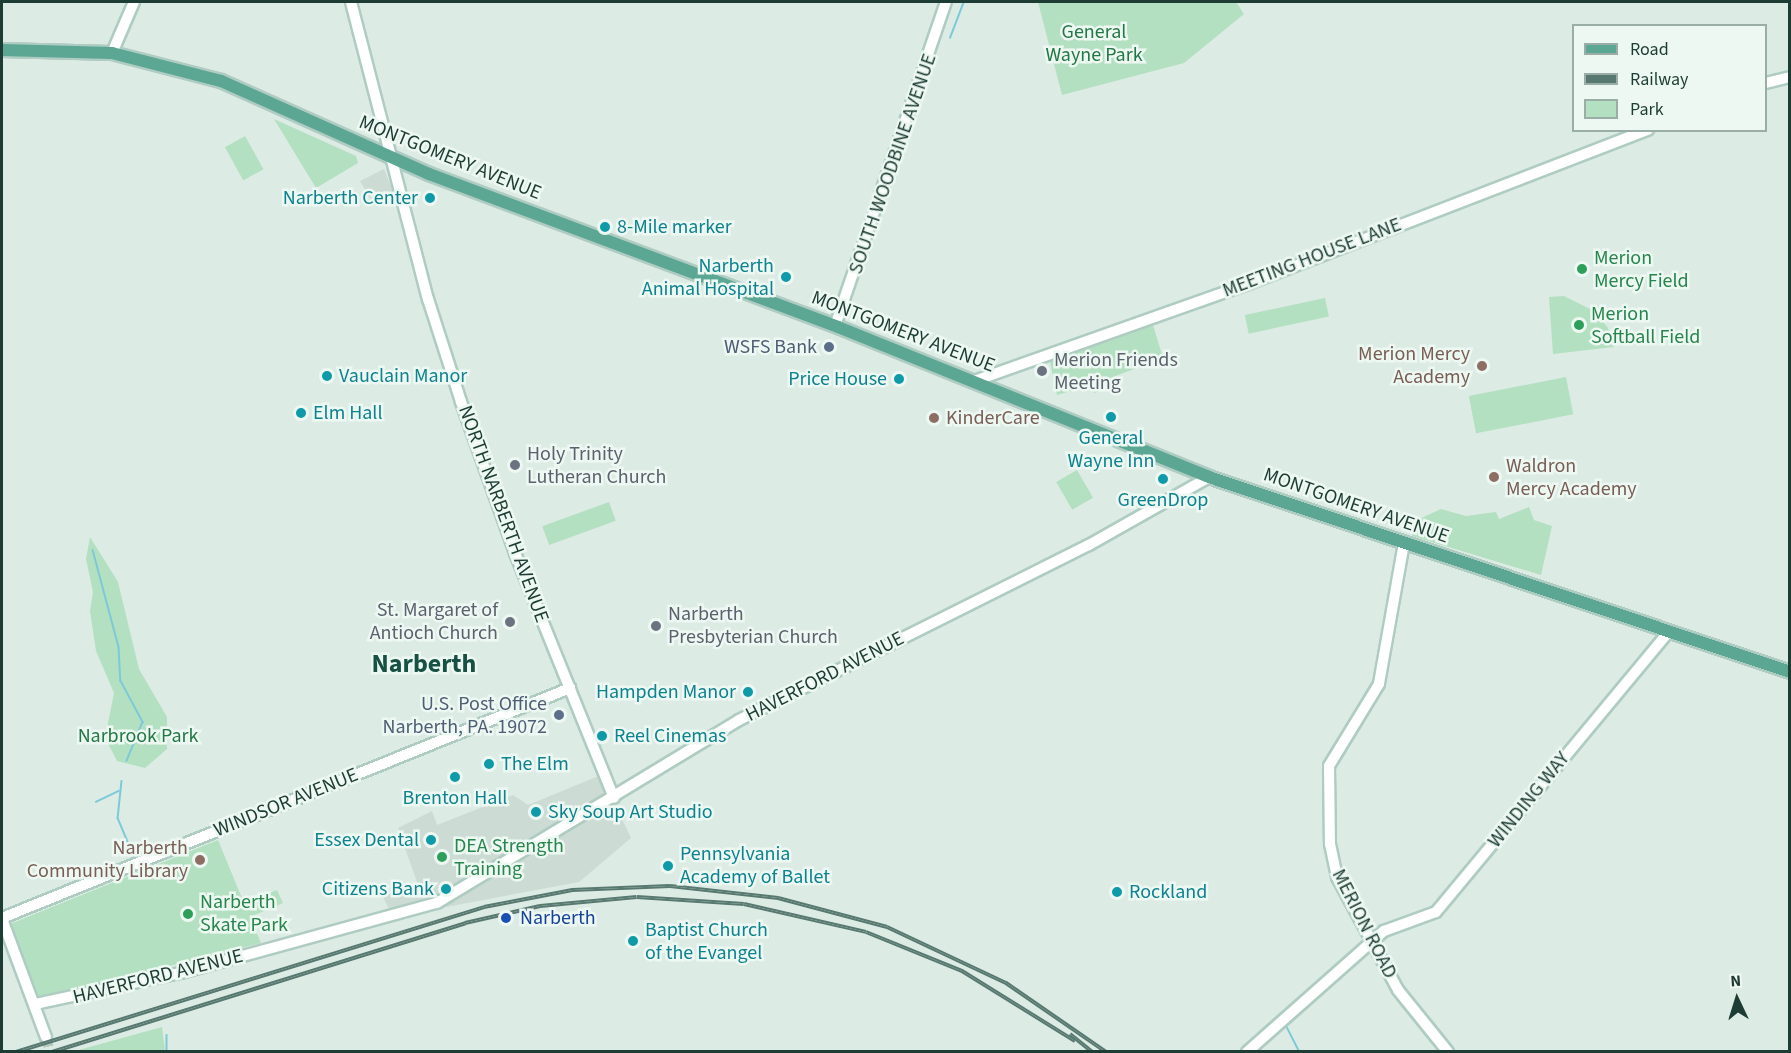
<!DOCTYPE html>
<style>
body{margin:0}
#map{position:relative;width:1791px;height:1053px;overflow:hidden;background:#ddebe5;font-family:"Source Sans 3",sans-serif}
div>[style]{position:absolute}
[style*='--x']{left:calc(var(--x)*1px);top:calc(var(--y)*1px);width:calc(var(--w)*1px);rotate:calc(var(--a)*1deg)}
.built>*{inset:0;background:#ccdbd4}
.green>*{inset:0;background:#b3e0c0;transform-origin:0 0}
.stream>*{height:1.5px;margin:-0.75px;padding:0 0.75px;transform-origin:0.75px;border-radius:0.75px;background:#7ec9d8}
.secondary-tunnel>*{height:10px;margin-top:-5px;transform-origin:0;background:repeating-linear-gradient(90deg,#b7c8c2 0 10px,transparent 0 15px)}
.roads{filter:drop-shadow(2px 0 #afccc2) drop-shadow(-2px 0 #afccc2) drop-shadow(0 2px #afccc2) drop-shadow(0 -2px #afccc2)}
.secondary>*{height:10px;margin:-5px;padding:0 5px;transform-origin:5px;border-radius:5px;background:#fff}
.primary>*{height:12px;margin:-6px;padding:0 6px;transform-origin:6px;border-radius:6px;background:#5ca694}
.rail>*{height:4px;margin-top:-2px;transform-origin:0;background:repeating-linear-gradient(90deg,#eef8f3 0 4.5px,#577970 0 9px);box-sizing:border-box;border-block:2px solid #577970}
.dots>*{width:16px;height:16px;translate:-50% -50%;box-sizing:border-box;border:3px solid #eef8f3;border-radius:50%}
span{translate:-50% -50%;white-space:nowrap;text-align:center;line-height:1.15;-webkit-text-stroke:5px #eef8f3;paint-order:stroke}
.park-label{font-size:20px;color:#237845}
.street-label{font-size:20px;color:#1d3d34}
.culture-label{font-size:20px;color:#0d838f}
.right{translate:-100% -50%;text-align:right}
.left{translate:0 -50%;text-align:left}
.leisure-label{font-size:20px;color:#27864d}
.service-label{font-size:20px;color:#4e5e75}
.education-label{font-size:20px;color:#785e54}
.worship-label{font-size:20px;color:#5b616d}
.transit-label{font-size:20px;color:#164399}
.district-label{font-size:26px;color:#175143;font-weight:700}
.frame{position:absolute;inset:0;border:3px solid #1d3d34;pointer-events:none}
.legend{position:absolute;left:1572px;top:24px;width:195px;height:108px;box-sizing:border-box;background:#eef8f3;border:2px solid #9aada7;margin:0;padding:8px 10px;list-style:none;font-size:18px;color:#1d3d34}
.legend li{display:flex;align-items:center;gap:12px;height:30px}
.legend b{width:30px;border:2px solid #9aada7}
.north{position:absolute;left:1707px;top:969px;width:60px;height:60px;-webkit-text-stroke:4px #eef8f3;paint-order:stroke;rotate:356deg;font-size:16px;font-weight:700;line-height:24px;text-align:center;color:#1d3d34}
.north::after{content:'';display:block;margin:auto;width:21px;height:27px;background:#1d3d34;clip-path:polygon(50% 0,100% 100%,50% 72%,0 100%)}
</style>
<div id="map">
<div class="built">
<div style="clip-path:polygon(384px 169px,394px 194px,374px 205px,360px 181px)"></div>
<div style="clip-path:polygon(601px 775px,631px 838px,579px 882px,393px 917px,383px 897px,417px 882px,398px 828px,432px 811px,437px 825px,513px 795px,528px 805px)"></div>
</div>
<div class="green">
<div style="clip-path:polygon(1038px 2px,1236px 2px,1244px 14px,1184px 63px,1062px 95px)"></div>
<div style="clip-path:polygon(274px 119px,356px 156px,358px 163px,316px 188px)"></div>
<div style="left:245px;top:136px;width:38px;height:23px;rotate:61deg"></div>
<div style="clip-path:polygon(1564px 296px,1596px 312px,1608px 328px,1614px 347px,1553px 354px,1549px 297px)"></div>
<div style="left:1325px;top:298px;width:19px;height:82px;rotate:78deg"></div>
<div style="clip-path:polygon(1153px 325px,1163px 358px,1105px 380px,1103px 390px,1094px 393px,1091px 385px,1057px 395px,1050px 362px)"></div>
<div style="left:1566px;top:377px;width:38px;height:99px;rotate:79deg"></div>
<div style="left:1077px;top:470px;width:32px;height:24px;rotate:60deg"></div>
<div style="left:609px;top:502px;width:20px;height:71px;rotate:70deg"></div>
<div style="clip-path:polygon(1529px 507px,1534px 520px,1552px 526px,1541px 575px,1412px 536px,1415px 521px,1441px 509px,1466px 516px,1496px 512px,1499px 519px)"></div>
<div style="clip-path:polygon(90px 537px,118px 582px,139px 669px,167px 717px,167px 749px,145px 768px,117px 761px,105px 738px,114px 693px,96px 651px,90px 611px,93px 592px,86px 559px)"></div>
<div style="clip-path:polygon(218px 840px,244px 903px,277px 890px,283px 903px,250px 917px,261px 943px,38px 999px,10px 924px)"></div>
<div style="clip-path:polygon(162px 1027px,165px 1051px,75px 1051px)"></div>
</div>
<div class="stream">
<div style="--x:950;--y:38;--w:39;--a:-69"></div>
<div style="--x:93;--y:550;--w:100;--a:75"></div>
<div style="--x:119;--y:647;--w:34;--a:87"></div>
<div style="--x:121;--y:681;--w:47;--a:61.8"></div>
<div style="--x:143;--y:722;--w:42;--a:112.3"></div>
<div style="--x:122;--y:781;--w:37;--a:96"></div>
<div style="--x:118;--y:818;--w:41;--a:67.2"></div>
<div style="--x:96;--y:802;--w:25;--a:-26"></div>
<div style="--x:1287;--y:1027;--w:28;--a:63"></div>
<div style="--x:167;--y:1035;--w:17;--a:90"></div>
</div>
<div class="secondary-tunnel">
<div style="--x:46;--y:1037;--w:16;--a:75"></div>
</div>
<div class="roads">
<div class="secondary">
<div style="--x:351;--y:2;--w:307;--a:75.5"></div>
<div style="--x:428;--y:299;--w:108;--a:72.2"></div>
<div style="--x:461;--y:402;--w:160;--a:70.3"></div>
<div style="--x:515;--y:553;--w:264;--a:68"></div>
<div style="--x:112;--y:53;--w:56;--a:-66.7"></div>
<div style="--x:1766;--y:83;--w:25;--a:-14"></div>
<div style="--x:835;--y:326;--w:342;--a:-71.1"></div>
<div style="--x:974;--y:381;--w:291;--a:-19.5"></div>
<div style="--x:1248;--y:284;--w:429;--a:-21.1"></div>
<div style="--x:1404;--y:543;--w:143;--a:100.1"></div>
<div style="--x:1379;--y:684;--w:96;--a:121.4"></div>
<div style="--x:1329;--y:766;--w:78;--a:89.3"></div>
<div style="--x:1330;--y:844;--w:34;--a:78"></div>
<div style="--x:1337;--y:877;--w:128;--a:61.6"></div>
<div style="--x:1398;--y:990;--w:80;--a:51.1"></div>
<div style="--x:2;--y:918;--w:613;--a:-22.04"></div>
<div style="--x:2;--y:919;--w:126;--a:69.6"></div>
<div style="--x:35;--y:1004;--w:152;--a:-12.1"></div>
<div style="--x:184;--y:972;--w:262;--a:-15.3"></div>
<div style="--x:437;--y:903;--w:353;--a:-31.2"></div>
<div style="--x:739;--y:720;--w:391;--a:-26.6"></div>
<div style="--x:1089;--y:545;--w:138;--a:-29.5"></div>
<div style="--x:1247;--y:1052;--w:183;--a:-41.5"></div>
<div style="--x:1384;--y:931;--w:55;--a:-20.1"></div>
<div style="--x:1436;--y:912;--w:365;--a:-50.3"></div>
</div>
<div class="primary">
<div style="--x:2;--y:50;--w:110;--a:1.6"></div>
<div style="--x:112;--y:53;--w:113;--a:14.4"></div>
<div style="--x:221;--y:81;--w:228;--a:24.1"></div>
<div style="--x:429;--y:174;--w:437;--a:20.5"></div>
<div style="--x:838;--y:327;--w:400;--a:22"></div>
<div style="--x:1209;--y:477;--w:613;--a:18.55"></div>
</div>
</div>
<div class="rail">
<div style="--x:1070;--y:1034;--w:28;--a:39"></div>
<div style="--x:16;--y:1052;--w:490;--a:-17.2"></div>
<div style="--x:484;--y:907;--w:90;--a:-10.9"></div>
<div style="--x:572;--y:890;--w:98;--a:-2.3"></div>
<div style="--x:670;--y:886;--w:109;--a:6.3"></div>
<div style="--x:778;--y:898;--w:113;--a:14.9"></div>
<div style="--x:887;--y:927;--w:132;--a:25.2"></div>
<div style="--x:1006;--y:983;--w:121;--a:34.6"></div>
<div style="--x:52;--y:1052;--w:433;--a:-17.3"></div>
<div style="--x:465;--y:923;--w:77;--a:-12.8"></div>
<div style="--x:540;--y:906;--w:97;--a:-5.3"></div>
<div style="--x:637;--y:897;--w:107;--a:3.7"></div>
<div style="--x:744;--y:904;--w:125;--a:12.9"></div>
<div style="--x:866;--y:932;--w:104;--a:22.1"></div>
<div style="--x:962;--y:971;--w:133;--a:31.8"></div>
</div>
<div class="dots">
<div style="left:430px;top:198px;background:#0f9aa8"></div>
<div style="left:605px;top:227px;background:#0f9aa8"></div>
<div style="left:1582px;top:269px;background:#2e9e5b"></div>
<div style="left:786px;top:277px;background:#0f9aa8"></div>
<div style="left:1579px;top:325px;background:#2e9e5b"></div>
<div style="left:829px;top:347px;background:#5c6f8a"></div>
<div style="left:1482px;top:366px;background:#8d6e63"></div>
<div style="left:1042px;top:371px;background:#6b7280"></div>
<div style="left:327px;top:376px;background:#0f9aa8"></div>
<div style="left:899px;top:379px;background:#0f9aa8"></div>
<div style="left:301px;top:413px;background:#0f9aa8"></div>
<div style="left:1111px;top:417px;background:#0f9aa8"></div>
<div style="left:934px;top:418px;background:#8d6e63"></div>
<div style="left:515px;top:465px;background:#6b7280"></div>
<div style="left:1494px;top:477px;background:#8d6e63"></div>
<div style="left:1163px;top:479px;background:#0f9aa8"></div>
<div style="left:510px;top:622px;background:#6b7280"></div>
<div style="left:656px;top:626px;background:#6b7280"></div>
<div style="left:748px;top:692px;background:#0f9aa8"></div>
<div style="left:559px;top:715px;background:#5c6f8a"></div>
<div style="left:602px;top:736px;background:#0f9aa8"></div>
<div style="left:489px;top:764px;background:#0f9aa8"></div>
<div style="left:455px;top:777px;background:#0f9aa8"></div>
<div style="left:536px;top:812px;background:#0f9aa8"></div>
<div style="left:431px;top:840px;background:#0f9aa8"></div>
<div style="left:442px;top:857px;background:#2e9e5b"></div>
<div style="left:200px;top:860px;background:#8d6e63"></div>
<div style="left:668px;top:866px;background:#0f9aa8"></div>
<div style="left:446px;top:889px;background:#0f9aa8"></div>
<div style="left:1117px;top:892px;background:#0f9aa8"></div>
<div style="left:188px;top:914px;background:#2e9e5b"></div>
<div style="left:506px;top:918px;background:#1a4fb4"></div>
<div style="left:633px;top:941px;background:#0f9aa8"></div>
</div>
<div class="park-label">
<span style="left:1094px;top:44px">General<br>Wayne Park</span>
<span style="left:138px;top:736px">Narbrook Park</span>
</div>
<div class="street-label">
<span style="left:450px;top:158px;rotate:22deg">MONTGOMERY AVENUE</span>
<span style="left:893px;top:164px;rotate:-71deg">SOUTH WOODBINE AVENUE</span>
<span style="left:1312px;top:258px;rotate:-21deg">MEETING HOUSE LANE</span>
<span style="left:903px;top:332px;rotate:21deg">MONTGOMERY AVENUE</span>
<span style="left:1356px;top:506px;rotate:19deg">MONTGOMERY AVENUE</span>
<span style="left:503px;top:514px;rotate:70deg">NORTH NARBERTH AVENUE</span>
<span style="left:825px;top:677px;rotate:-27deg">HAVERFORD AVENUE</span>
<span style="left:1529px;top:800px;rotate:-51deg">WINDING WAY</span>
<span style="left:286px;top:803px;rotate:-22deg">WINDSOR AVENUE</span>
<span style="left:1364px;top:924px;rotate:63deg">MERION ROAD</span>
<span style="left:158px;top:977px;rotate:-14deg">HAVERFORD AVENUE</span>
</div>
<div class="culture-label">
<span class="right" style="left:418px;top:198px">Narberth Center</span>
<span class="left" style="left:617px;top:227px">8-Mile marker</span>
<span class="right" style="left:774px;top:278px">Narberth<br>Animal Hospital</span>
<span class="left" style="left:339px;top:376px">Vauclain Manor</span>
<span class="right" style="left:887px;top:379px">Price House</span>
<span class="left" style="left:313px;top:413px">Elm Hall</span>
<span style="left:1111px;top:450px">General<br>Wayne Inn</span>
<span style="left:1163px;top:500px">GreenDrop</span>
<span class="right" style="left:736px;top:692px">Hampden Manor</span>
<span class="left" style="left:614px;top:736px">Reel Cinemas</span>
<span class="left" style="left:501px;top:764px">The Elm</span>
<span style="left:455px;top:798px">Brenton Hall</span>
<span class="left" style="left:548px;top:812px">Sky Soup Art Studio</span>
<span class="right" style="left:419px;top:840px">Essex Dental</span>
<span class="left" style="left:680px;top:866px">Pennsylvania<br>Academy of Ballet</span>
<span class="right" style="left:434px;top:889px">Citizens Bank</span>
<span class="left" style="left:1129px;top:892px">Rockland</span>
<span class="left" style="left:645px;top:942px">Baptist Church<br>of the Evangel</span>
</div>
<div class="leisure-label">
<span class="left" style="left:1594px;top:270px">Merion<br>Mercy Field</span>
<span class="left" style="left:1591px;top:326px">Merion<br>Softball Field</span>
<span class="left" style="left:454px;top:858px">DEA Strength<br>Training</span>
<span class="left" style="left:200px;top:914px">Narberth<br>Skate Park</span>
</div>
<div class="service-label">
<span class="right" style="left:817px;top:347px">WSFS Bank</span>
<span class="right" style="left:547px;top:716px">U.S. Post Office<br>Narberth, PA. 19072</span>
</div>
<div class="education-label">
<span class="right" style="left:1470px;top:366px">Merion Mercy<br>Academy</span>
<span class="left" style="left:946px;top:418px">KinderCare</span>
<span class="left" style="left:1506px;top:478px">Waldron<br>Mercy Academy</span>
<span class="right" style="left:188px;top:860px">Narberth<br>Community Library</span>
</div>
<div class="worship-label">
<span class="left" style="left:1054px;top:372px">Merion Friends<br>Meeting</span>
<span class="left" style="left:527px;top:466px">Holy Trinity<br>Lutheran Church</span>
<span class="right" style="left:498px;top:622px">St. Margaret of<br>Antioch Church</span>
<span class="left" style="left:668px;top:626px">Narberth<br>Presbyterian Church</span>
</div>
<div class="transit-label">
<span class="left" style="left:520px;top:918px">Narberth</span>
</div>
<div class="district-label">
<span style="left:424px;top:664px">Narberth</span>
</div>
<div class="frame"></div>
<ul class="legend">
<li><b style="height:8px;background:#5ca694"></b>Road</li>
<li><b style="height:8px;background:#577970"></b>Railway</li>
<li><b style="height:16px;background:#b3e0c0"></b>Park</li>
</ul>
<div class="north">N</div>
</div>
